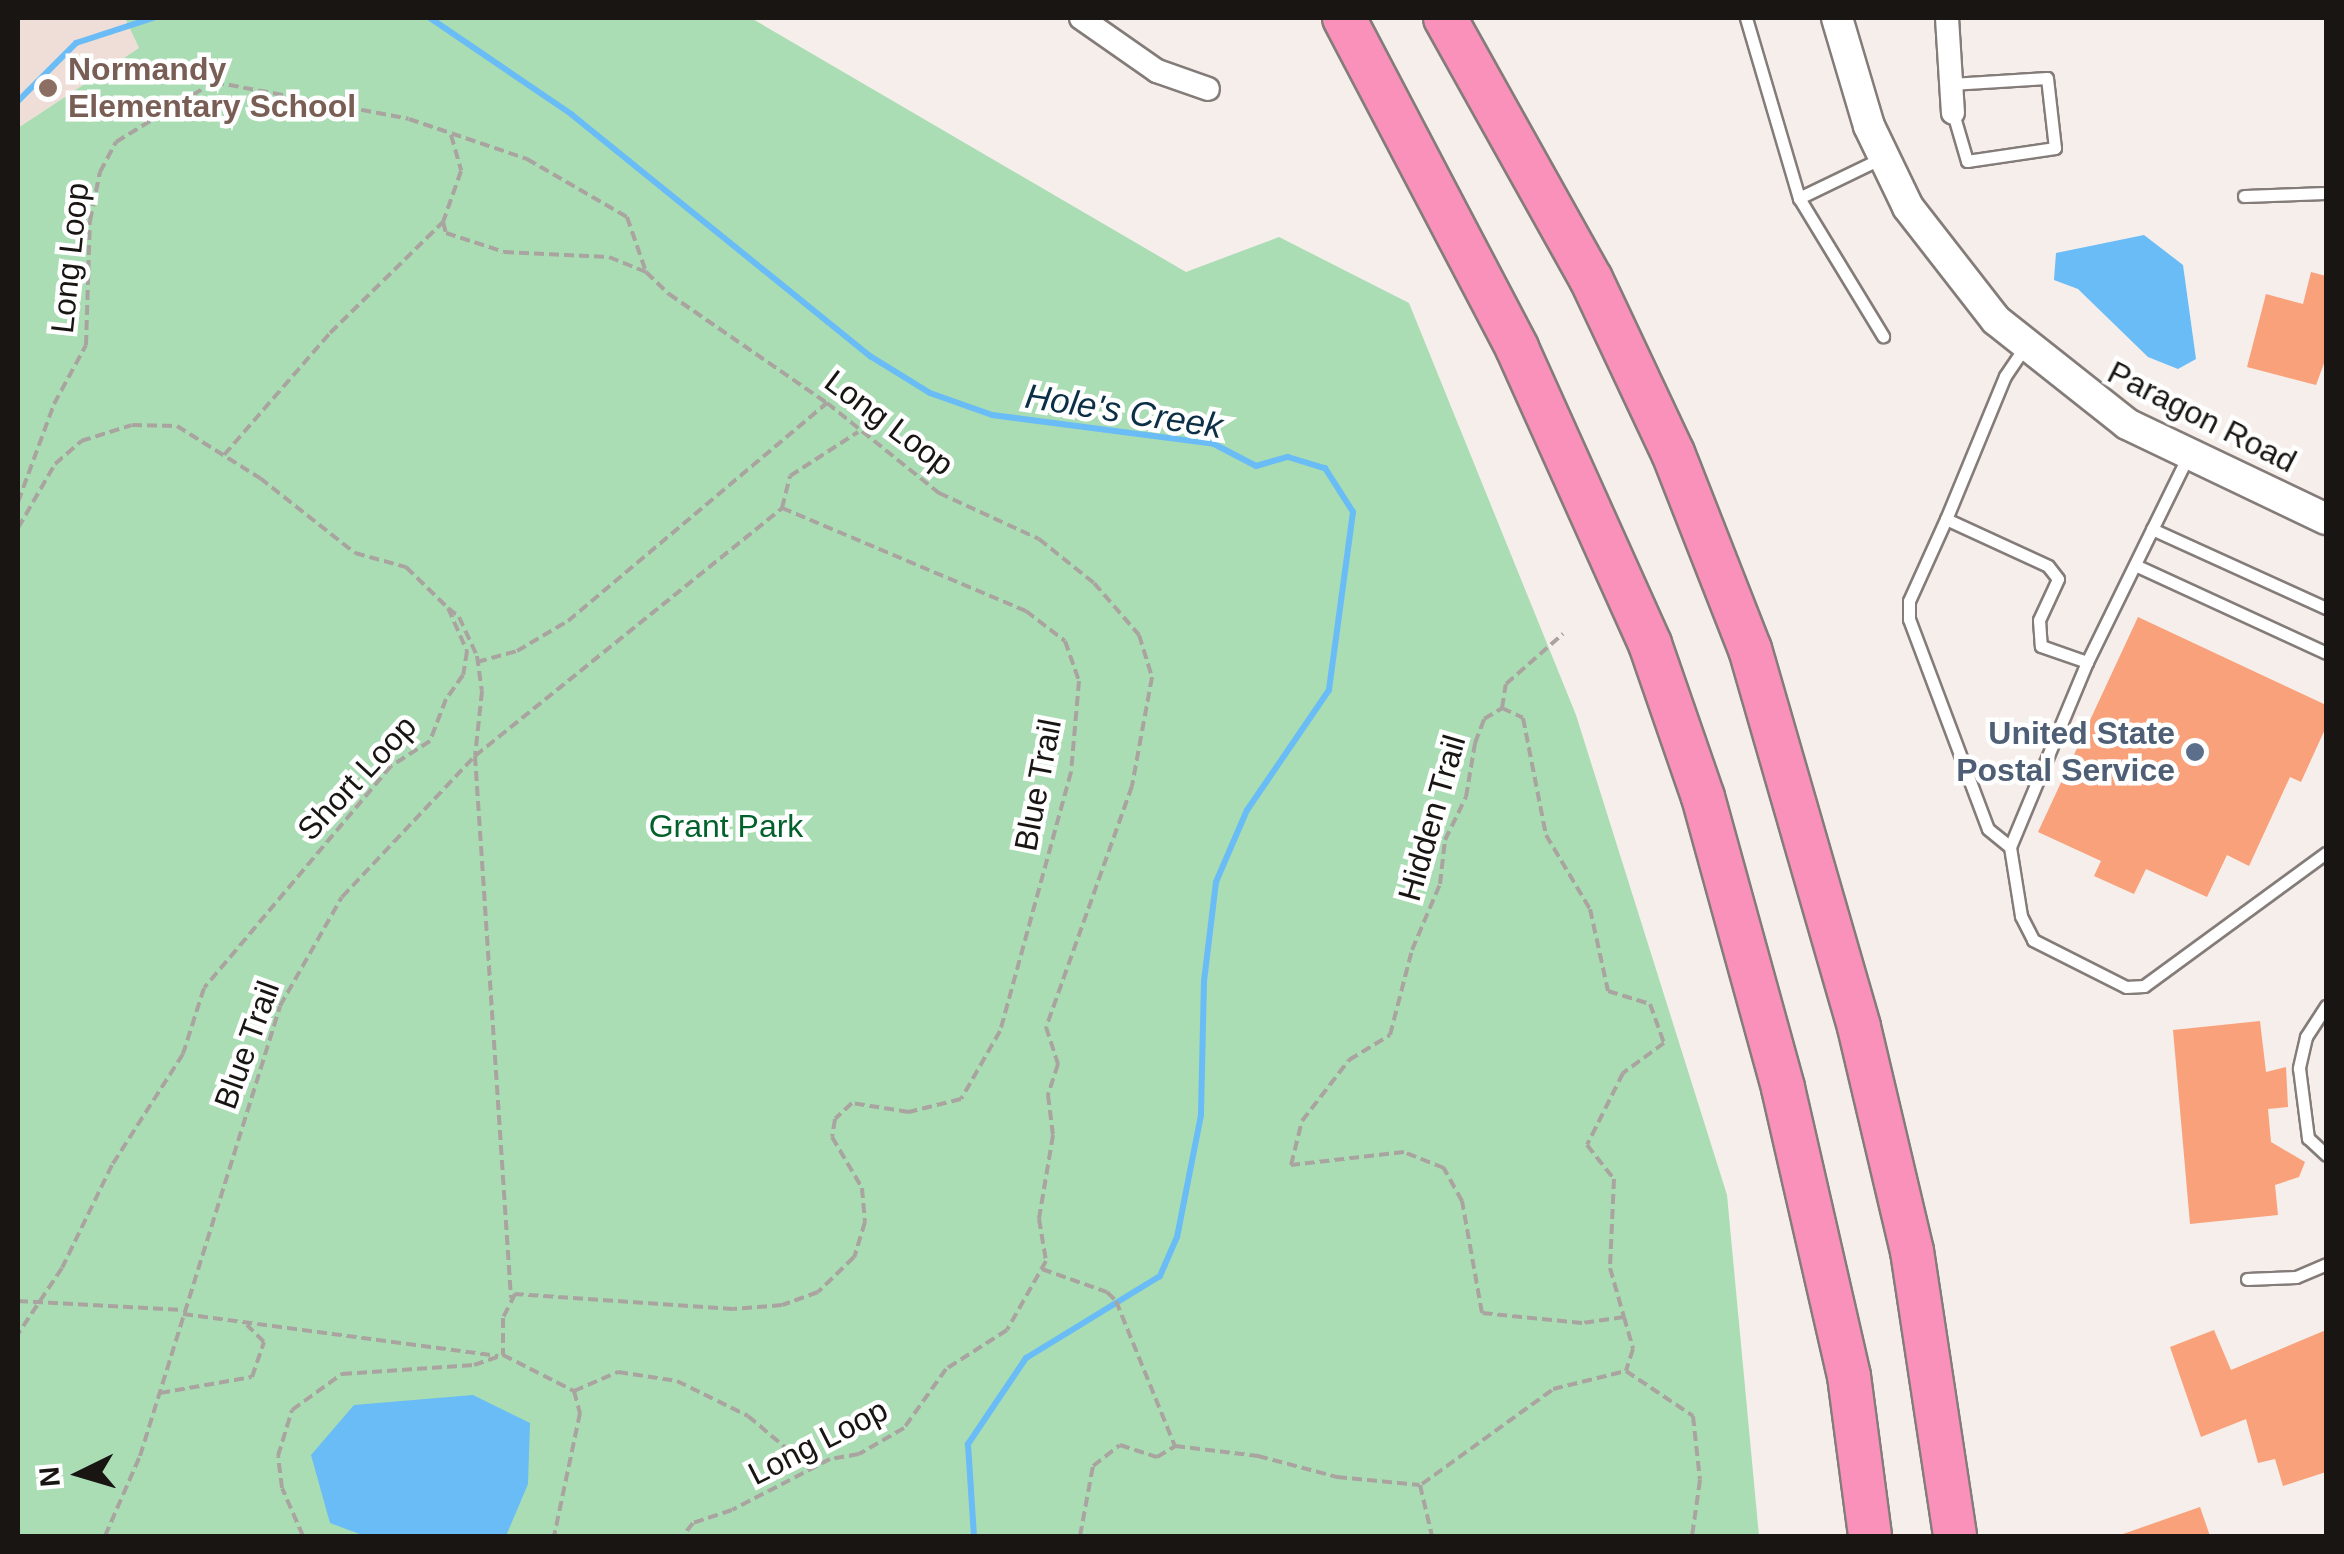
<!DOCTYPE html>
<style>
body{margin:0}
#map{position:relative;width:2344px;height:1554px;overflow:hidden;background:#f6eeea;font-family:Helvetica,sans-serif}
div>[style]{position:absolute}
[style*='--x']{left:calc(var(--x)*1px);top:calc(var(--y)*1px);width:calc(var(--w)*1px);rotate:calc(var(--a)*1deg)}
.built>*{inset:0;background:#eeded7}
.green>*{inset:0;background:#aaddb4}
.water>*{inset:0;background:#69bcf5}
.stream>*{height:6px;margin:-3px;padding:0 3px;transform-origin:3px;border-radius:3px;background:#69bcf5}
.building>*{inset:0;background:#f8a17b}
.path>*{height:4px;margin-top:-2px;transform-origin:0;background:repeating-linear-gradient(90deg,#aaa4a0 0 10px,transparent 0 15px)}
.roads{filter:drop-shadow(2px 0 #847c79) drop-shadow(-2px 0 #847c79) drop-shadow(0 2px #847c79) drop-shadow(0 -2px #847c79)}
.service>*{height:11px;margin:-5.5px;padding:0 5.5px;transform-origin:5.5px;border-radius:5.5px;background:#fff}
.minor>*{height:22px;margin:-11px;padding:0 11px;transform-origin:11px;border-radius:11px;background:#fff}
.tertiary>*{height:30px;margin:-15px;padding:0 15px;transform-origin:15px;border-radius:15px;background:#fff}
.motorway>*{height:42px;margin:-21px;padding:0 21px;transform-origin:21px;border-radius:21px;background:#f991bb}
.dots>*{width:28px;height:28px;translate:-50% -50%;box-sizing:border-box;border:5px solid #fff;border-radius:50%}
span{translate:-50% -50%;white-space:nowrap;text-align:center;line-height:1.15;-webkit-text-stroke:9px #fff;paint-order:stroke}
.education-label{font-size:32px;color:#785e54;font-weight:700}
.left{translate:0 -50%;text-align:left}
.street-label{font-size:32px;color:#181513}
.service-label{font-size:32px;color:#4e5e75;font-weight:700}
.right{translate:-100% -50%;text-align:right}
.park-label{font-size:32px;color:#03622c}
.water-label{font-size:35px;color:#0b2f46;font-style:italic}
.frame{position:absolute;inset:0;border:20px solid #181513;pointer-events:none}
.north{position:absolute;left:30px;top:1424px;width:100px;height:100px;-webkit-text-stroke:8px #fff;paint-order:stroke;rotate:265deg;font-size:28px;font-weight:700;line-height:40px;text-align:center;color:#181513}
.north::after{content:'';display:block;margin:auto;width:35px;height:45px;background:#181513;clip-path:polygon(50% 0,100% 100%,50% 72%,0 100%)}
</style>
<div id="map">
<div class="built">
<div style="clip-path:polygon(18px 18px,125px 18px,139px 48px,18px 128px)"></div>
</div>
<div class="green">
<div style="clip-path:polygon(125px 18px,751px 18px,1186px 272px,1279px 237px,1409px 303px,1576px 715px,1727px 1195px,1759px 1536px,18px 1536px,18px 128px,139px 48px)"></div>
</div>
<div class="water">
<div style="clip-path:polygon(2144px 235px,2183px 265px,2196px 359px,2178px 369px,2148px 357px,2078px 289px,2054px 280px,2056px 253px)"></div>
<div style="clip-path:polygon(473px 1395px,530px 1423px,528px 1484px,506px 1536px,365px 1536px,330px 1523px,311px 1455px,354px 1405px)"></div>
</div>
<div class="stream">
<div style="--x:430;--y:18;--w:171;--a:34.2"></div>
<div style="--x:571;--y:114;--w:385;--a:39"></div>
<div style="--x:870;--y:356;--w:70;--a:31.7"></div>
<div style="--x:930;--y:393;--w:66;--a:19.5"></div>
<div style="--x:992;--y:415;--w:224;--a:7.4"></div>
<div style="--x:1214;--y:444;--w:47;--a:27.6"></div>
<div style="--x:1256;--y:466;--w:33;--a:-16"></div>
<div style="--x:1288;--y:457;--w:39;--a:17"></div>
<div style="--x:1325;--y:468;--w:52;--a:57.5"></div>
<div style="--x:1353;--y:512;--w:180;--a:97.7"></div>
<div style="--x:1329;--y:690;--w:145;--a:124.3"></div>
<div style="--x:1247;--y:810;--w:78;--a:113.3"></div>
<div style="--x:1216;--y:882;--w:100;--a:96.9"></div>
<div style="--x:1204;--y:981;--w:134;--a:91.3"></div>
<div style="--x:1201;--y:1115;--w:124;--a:101.1"></div>
<div style="--x:1177;--y:1237;--w:43;--a:113.6"></div>
<div style="--x:1160;--y:1276;--w:157;--a:148.5"></div>
<div style="--x:1026;--y:1358;--w:104;--a:124"></div>
<div style="--x:968;--y:1444;--w:92;--a:86.3"></div>
<div style="--x:18;--y:101;--w:82;--a:-45"></div>
<div style="--x:76;--y:43;--w:81;--a:-18"></div>
</div>
<div class="building">
<div style="clip-path:polygon(2311px 272px,2326px 276px,2326px 358px,2316px 385px,2247px 367px,2266px 294px,2303px 304px)"></div>
<div style="clip-path:polygon(2138px 617px,2326px 705px,2326px 727px,2301px 782px,2290px 777px,2249px 866px,2227px 855px,2207px 897px,2146px 869px,2134px 894px,2094px 876px,2101px 861px,2038px 832px)"></div>
<div style="clip-path:polygon(2260px 1021px,2266px 1072px,2286px 1067px,2288px 1107px,2268px 1109px,2271px 1142px,2305px 1162px,2299px 1177px,2275px 1185px,2278px 1215px,2190px 1224px,2173px 1030px)"></div>
<div style="clip-path:polygon(2214px 1330px,2231px 1370px,2326px 1330px,2326px 1472px,2283px 1486px,2275px 1459px,2258px 1463px,2246px 1419px,2201px 1437px,2170px 1347px)"></div>
<div style="clip-path:polygon(2200px 1507px,2210px 1536px,2124px 1536px,2123px 1534px)"></div>
</div>
<div class="path">
<div style="--x:451;--y:135;--w:37;--a:74"></div>
<div style="--x:461;--y:171;--w:54;--a:109.4"></div>
<div style="--x:443;--y:222;--w:11;--a:75"></div>
<div style="--x:446;--y:233;--w:61;--a:18.1"></div>
<div style="--x:504;--y:252;--w:105;--a:2.7"></div>
<div style="--x:609;--y:257;--w:40;--a:22"></div>
<div style="--x:224;--y:455;--w:162;--a:-49"></div>
<div style="--x:330;--y:333;--w:158;--a:-44.5"></div>
<div style="--x:18;--y:502;--w:104;--a:-69.8"></div>
<div style="--x:54;--y:404;--w:67;--a:-61.5"></div>
<div style="--x:86;--y:345;--w:124;--a:-88.2"></div>
<div style="--x:90;--y:221;--w:50;--a:-78.5"></div>
<div style="--x:100;--y:172;--w:34;--a:-62"></div>
<div style="--x:116;--y:142;--w:115;--a:-31.5"></div>
<div style="--x:214;--y:82;--w:198;--a:10.7"></div>
<div style="--x:409;--y:119;--w:125;--a:18.7"></div>
<div style="--x:527;--y:159;--w:116;--a:30.1"></div>
<div style="--x:627;--y:217;--w:58;--a:70.9"></div>
<div style="--x:646;--y:272;--w:32;--a:44"></div>
<div style="--x:669;--y:294;--w:192;--a:34.6"></div>
<div style="--x:827;--y:403;--w:144;--a:38.8"></div>
<div style="--x:939;--y:493;--w:110;--a:24.7"></div>
<div style="--x:1039;--y:539;--w:70;--a:38.7"></div>
<div style="--x:1094;--y:583;--w:69;--a:49.1"></div>
<div style="--x:1139;--y:635;--w:44;--a:72.8"></div>
<div style="--x:1152;--y:677;--w:111;--a:100.4"></div>
<div style="--x:1132;--y:786;--w:256;--a:109.6"></div>
<div style="--x:1046;--y:1027;--w:39;--a:72"></div>
<div style="--x:1058;--y:1064;--w:33;--a:108"></div>
<div style="--x:1048;--y:1095;--w:40;--a:82.9"></div>
<div style="--x:1053;--y:1135;--w:85;--a:99.5"></div>
<div style="--x:1039;--y:1219;--w:43;--a:80.5"></div>
<div style="--x:1046;--y:1261;--w:79;--a:119.5"></div>
<div style="--x:1007;--y:1330;--w:72;--a:147.4"></div>
<div style="--x:946;--y:1369;--w:72;--a:125.4"></div>
<div style="--x:904;--y:1428;--w:52;--a:150"></div>
<div style="--x:859;--y:1454;--w:29;--a:170"></div>
<div style="--x:830;--y:1459;--w:110;--a:152.5"></div>
<div style="--x:732;--y:1510;--w:41;--a:161.6"></div>
<div style="--x:693;--y:1523;--w:16;--a:128"></div>
<div style="--x:782;--y:508;--w:33;--a:-76"></div>
<div style="--x:790;--y:476;--w:81;--a:-32.9"></div>
<div style="--x:18;--y:528;--w:74;--a:-60"></div>
<div style="--x:55;--y:464;--w:35;--a:-41"></div>
<div style="--x:81;--y:441;--w:53;--a:-17.4"></div>
<div style="--x:132;--y:425;--w:45;--a:1.3"></div>
<div style="--x:177;--y:426;--w:98;--a:32.1"></div>
<div style="--x:260;--y:478;--w:121;--a:38.3"></div>
<div style="--x:355;--y:553;--w:53;--a:15.4"></div>
<div style="--x:406;--y:567;--w:59;--a:44.3"></div>
<div style="--x:448;--y:608;--w:47;--a:66.2"></div>
<div style="--x:467;--y:651;--w:24;--a:99"></div>
<div style="--x:463;--y:675;--w:29;--a:125"></div>
<div style="--x:446;--y:699;--w:45;--a:110.9"></div>
<div style="--x:430;--y:741;--w:46;--a:147.3"></div>
<div style="--x:391;--y:766;--w:290;--a:130.1"></div>
<div style="--x:204;--y:988;--w:69;--a:107.7"></div>
<div style="--x:183;--y:1054;--w:132;--a:122.6"></div>
<div style="--x:112;--y:1165;--w:114;--a:115.9"></div>
<div style="--x:62;--y:1268;--w:79;--a:123.7"></div>
<div style="--x:448;--y:608;--w:14;--a:39"></div>
<div style="--x:459;--y:617;--w:43;--a:65.2"></div>
<div style="--x:477;--y:656;--w:35;--a:82"></div>
<div style="--x:482;--y:691;--w:65;--a:96.1"></div>
<div style="--x:475;--y:756;--w:543;--a:86.2"></div>
<div style="--x:477;--y:662;--w:41;--a:-15.4"></div>
<div style="--x:517;--y:651;--w:59;--a:-30.5"></div>
<div style="--x:568;--y:621;--w:339;--a:-40.1"></div>
<div style="--x:1502;--y:708;--w:24;--a:-81"></div>
<div style="--x:1506;--y:684;--w:76;--a:-41.3"></div>
<div style="--x:1042;--y:1269;--w:69;--a:19.5"></div>
<div style="--x:1107;--y:1292;--w:13;--a:45"></div>
<div style="--x:1116;--y:1301;--w:157;--a:67.9"></div>
<div style="--x:18;--y:1301;--w:165;--a:3.1"></div>
<div style="--x:183;--y:1314;--w:318;--a:7.6"></div>
<div style="--x:1624;--y:1317;--w:42;--a:171.9"></div>
<div style="--x:1582;--y:1323;--w:100;--a:-174.3"></div>
<div style="--x:1482;--y:1313;--w:114;--a:-100.1"></div>
<div style="--x:1462;--y:1201;--w:38;--a:-119"></div>
<div style="--x:1444;--y:1168;--w:43;--a:-158.2"></div>
<div style="--x:1404;--y:1152;--w:114;--a:173.4"></div>
<div style="--x:1291;--y:1165;--w:45;--a:-76"></div>
<div style="--x:1302;--y:1121;--w:77;--a:-52.4"></div>
<div style="--x:1349;--y:1060;--w:48;--a:-31.4"></div>
<div style="--x:1390;--y:1035;--w:88;--a:-75.5"></div>
<div style="--x:1412;--y:950;--w:72;--a:-67"></div>
<div style="--x:1440;--y:884;--w:44;--a:-83.5"></div>
<div style="--x:1445;--y:840;--w:48;--a:-64"></div>
<div style="--x:1466;--y:797;--w:55;--a:-80.5"></div>
<div style="--x:1475;--y:743;--w:26;--a:-69"></div>
<div style="--x:1484;--y:719;--w:21;--a:-31"></div>
<div style="--x:1502;--y:708;--w:23;--a:25"></div>
<div style="--x:1523;--y:718;--w:119;--a:78.9"></div>
<div style="--x:1546;--y:835;--w:86;--a:59.3"></div>
<div style="--x:1590;--y:909;--w:84;--a:77.6"></div>
<div style="--x:1608;--y:991;--w:44;--a:17.2"></div>
<div style="--x:1650;--y:1004;--w:41;--a:70.3"></div>
<div style="--x:1664;--y:1043;--w:51;--a:143.8"></div>
<div style="--x:1623;--y:1073;--w:80;--a:116.6"></div>
<div style="--x:1587;--y:1145;--w:43;--a:51.5"></div>
<div style="--x:1614;--y:1179;--w:89;--a:92.6"></div>
<div style="--x:1610;--y:1268;--w:51;--a:74.1"></div>
<div style="--x:1624;--y:1317;--w:33;--a:74"></div>
<div style="--x:1633;--y:1349;--w:23;--a:108"></div>
<div style="--x:574;--y:1391;--w:48;--a:-23.4"></div>
<div style="--x:618;--y:1372;--w:60;--a:8.7"></div>
<div style="--x:677;--y:1381;--w:79;--a:26.2"></div>
<div style="--x:748;--y:1416;--w:82;--a:40.1"></div>
<div style="--x:160;--y:1393;--w:93;--a:-9.9"></div>
<div style="--x:252;--y:1377;--w:37;--a:-71"></div>
<div style="--x:264;--y:1342;--w:24;--a:-135"></div>
<div style="--x:1422;--y:1484;--w:162;--a:-35.9"></div>
<div style="--x:1553;--y:1389;--w:75;--a:-13.9"></div>
<div style="--x:1626;--y:1371;--w:81;--a:33.9"></div>
<div style="--x:1693;--y:1416;--w:64;--a:83.8"></div>
<div style="--x:1700;--y:1480;--w:57;--a:98.1"></div>
<div style="--x:105;--y:1536;--w:87;--a:-66.4"></div>
<div style="--x:140;--y:1456;--w:471;--a:-72.7"></div>
<div style="--x:280;--y:1006;--w:125;--a:-60.4"></div>
<div style="--x:342;--y:897;--w:194;--a:-46.7"></div>
<div style="--x:475;--y:756;--w:395;--a:-38.9"></div>
<div style="--x:782;--y:508;--w:265;--a:22.9"></div>
<div style="--x:1026;--y:611;--w:49;--a:37.6"></div>
<div style="--x:1065;--y:641;--w:42;--a:70.7"></div>
<div style="--x:1079;--y:681;--w:91;--a:95"></div>
<div style="--x:1071;--y:772;--w:269;--a:105.3"></div>
<div style="--x:1000;--y:1031;--w:78;--a:119.8"></div>
<div style="--x:961;--y:1099;--w:54;--a:166"></div>
<div style="--x:909;--y:1112;--w:58;--a:-171"></div>
<div style="--x:852;--y:1103;--w:23;--a:137"></div>
<div style="--x:835;--y:1119;--w:18;--a:99"></div>
<div style="--x:832;--y:1137;--w:59;--a:59.5"></div>
<div style="--x:862;--y:1188;--w:34;--a:85"></div>
<div style="--x:865;--y:1222;--w:37;--a:107"></div>
<div style="--x:854;--y:1257;--w:50;--a:135.8"></div>
<div style="--x:818;--y:1292;--w:38;--a:160"></div>
<div style="--x:782;--y:1305;--w:49;--a:175.3"></div>
<div style="--x:733;--y:1309;--w:219;--a:-176.1"></div>
<div style="--x:515;--y:1294;--w:27;--a:117"></div>
<div style="--x:503;--y:1318;--w:37;--a:90"></div>
<div style="--x:503;--y:1355;--w:80;--a:26.9"></div>
<div style="--x:574;--y:1391;--w:23;--a:75"></div>
<div style="--x:580;--y:1413;--w:126;--a:101.9"></div>
<div style="--x:303;--y:1536;--w:52;--a:-113.6"></div>
<div style="--x:282;--y:1488;--w:32;--a:-97"></div>
<div style="--x:278;--y:1456;--w:48;--a:-73.1"></div>
<div style="--x:292;--y:1410;--w:62;--a:-35.8"></div>
<div style="--x:342;--y:1374;--w:132;--a:-3.9"></div>
<div style="--x:474;--y:1365;--w:31;--a:-19"></div>
<div style="--x:1080;--y:1536;--w:71;--a:-79.5"></div>
<div style="--x:1093;--y:1466;--w:34;--a:-38"></div>
<div style="--x:1120;--y:1445;--w:39;--a:18"></div>
<div style="--x:1157;--y:1457;--w:21;--a:-31"></div>
<div style="--x:1175;--y:1446;--w:84;--a:6.9"></div>
<div style="--x:1258;--y:1456;--w:82;--a:14.9"></div>
<div style="--x:1337;--y:1477;--w:83;--a:5.5"></div>
<div style="--x:1420;--y:1485;--w:52;--a:76.8"></div>
</div>
<div class="roads">
<div class="service">
<div style="--x:1746;--y:18;--w:188;--a:73.6"></div>
<div style="--x:1799;--y:198;--w:94;--a:-25.8"></div>
<div style="--x:1951;--y:84;--w:96;--a:-3.6"></div>
<div style="--x:2047;--y:78;--w:70;--a:83.5"></div>
<div style="--x:2055;--y:148;--w:89;--a:171.6"></div>
<div style="--x:1967;--y:161;--w:50;--a:-106.3"></div>
<div style="--x:2244;--y:196;--w:82;--a:-2.1"></div>
<div style="--x:1799;--y:198;--w:162;--a:58.7"></div>
<div style="--x:2024;--y:348;--w:34;--a:124"></div>
<div style="--x:2005;--y:376;--w:155;--a:112.4"></div>
<div style="--x:1946;--y:519;--w:112;--a:24.7"></div>
<div style="--x:2048;--y:566;--w:16;--a:52"></div>
<div style="--x:2058;--y:579;--w:45;--a:114.9"></div>
<div style="--x:2039;--y:620;--w:26;--a:86"></div>
<div style="--x:2041;--y:646;--w:49;--a:19.2"></div>
<div style="--x:2188;--y:456;--w:229;--a:116.1"></div>
<div style="--x:2087;--y:662;--w:200;--a:112.6"></div>
<div style="--x:2010;--y:847;--w:70;--a:80.9"></div>
<div style="--x:2021;--y:916;--w:27;--a:63"></div>
<div style="--x:2033;--y:940;--w:104;--a:26.8"></div>
<div style="--x:2126;--y:987;--w:18;--a:-3"></div>
<div style="--x:2144;--y:986;--w:225;--a:-36.2"></div>
<div style="--x:1946;--y:519;--w:90;--a:114.3"></div>
<div style="--x:1909;--y:601;--w:18;--a:90"></div>
<div style="--x:1909;--y:619;--w:224;--a:69.4"></div>
<div style="--x:1988;--y:829;--w:28;--a:39"></div>
<div style="--x:2152;--y:529;--w:191;--a:24.4"></div>
<div style="--x:2135;--y:565;--w:210;--a:24.7"></div>
<div style="--x:2326;--y:1006;--w:37;--a:123"></div>
<div style="--x:2306;--y:1037;--w:32;--a:103"></div>
<div style="--x:2299;--y:1068;--w:71;--a:82.7"></div>
<div style="--x:2308;--y:1138;--w:25;--a:43"></div>
<div style="--x:2247;--y:1279;--w:49;--a:-2.3"></div>
<div style="--x:2296;--y:1277;--w:33;--a:-23"></div>
</div>
<div class="minor">
<div style="--x:1081;--y:18;--w:93;--a:34.9"></div>
<div style="--x:1157;--y:71;--w:54;--a:19.4"></div>
<div style="--x:1947;--y:18;--w:95;--a:86.4"></div>
</div>
<div class="tertiary">
<div style="--x:1837;--y:18;--w:113;--a:73.5"></div>
<div style="--x:1869;--y:126;--w:90;--a:64.3"></div>
<div style="--x:1908;--y:207;--w:143;--a:52.1"></div>
<div style="--x:1996;--y:320;--w:167;--a:38.4"></div>
<div style="--x:2127;--y:424;--w:221;--a:25.5"></div>
</div>
<div class="motorway">
<div style="--x:1344;--y:18;--w:373;--a:62.3"></div>
<div style="--x:1517;--y:348;--w:325;--a:65.8"></div>
<div style="--x:1650;--y:644;--w:162;--a:70.9"></div>
<div style="--x:1703;--y:797;--w:302;--a:74.6"></div>
<div style="--x:1783;--y:1088;--w:295;--a:77.1"></div>
<div style="--x:1849;--y:1376;--w:161;--a:82.5"></div>
<div style="--x:1445;--y:18;--w:299;--a:60.8"></div>
<div style="--x:1591;--y:279;--w:192;--a:64.8"></div>
<div style="--x:1673;--y:453;--w:211;--a:68.6"></div>
<div style="--x:1750;--y:649;--w:393;--a:73.9"></div>
<div style="--x:1859;--y:1027;--w:230;--a:76.7"></div>
<div style="--x:1912;--y:1251;--w:288;--a:81.4"></div>
</div>
</div>
<div class="dots">
<div style="left:48px;top:88px;background:#8d6e63"></div>
<div style="left:2195px;top:752px;background:#5c6f8a"></div>
</div>
<div class="education-label">
<span class="left" style="left:68px;top:88px">Normandy<br>Elementary School</span>
</div>
<div class="street-label">
<span style="left:70px;top:258px;rotate:-84deg">Long Loop</span>
<span style="left:2202px;top:417px;rotate:27deg">Paragon Road</span>
<span style="left:889px;top:423px;rotate:37deg">Long Loop</span>
<span style="left:357px;top:778px;rotate:-47deg">Short Loop</span>
<span style="left:1038px;top:785px;rotate:-79deg">Blue Trail</span>
<span style="left:1432px;top:818px;rotate:-74deg">Hidden Trail</span>
<span style="left:247px;top:1045px;rotate:-70deg">Blue Trail</span>
<span style="left:818px;top:1442px;rotate:-27deg">Long Loop</span>
</div>
<div class="service-label">
<span class="right" style="left:2175px;top:752px">United State<br>Postal Service</span>
</div>
<div class="park-label">
<span style="left:726px;top:826px">Grant Park</span>
</div>
<div class="water-label">
<span style="left:1124px;top:411px;rotate:9deg">Hole's Creek</span>
</div>
<div class="frame"></div>
<div class="north">N</div>
</div>
